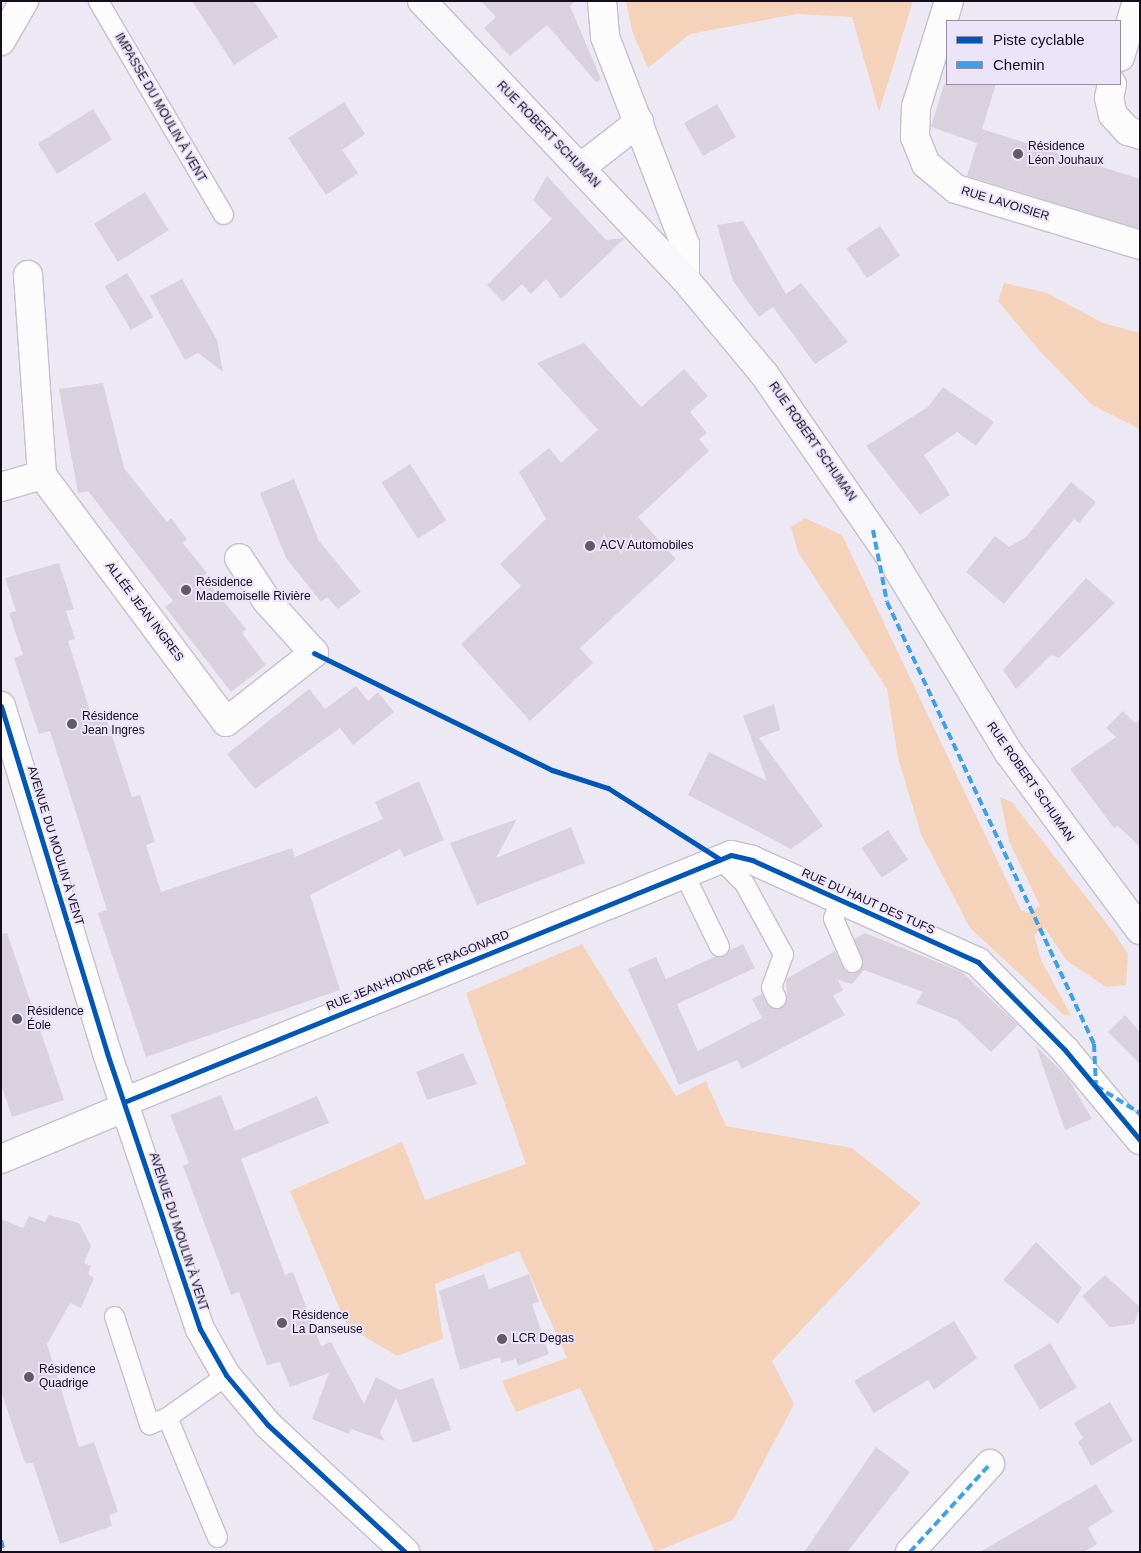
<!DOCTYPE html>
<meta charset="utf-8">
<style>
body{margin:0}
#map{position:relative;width:1141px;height:1553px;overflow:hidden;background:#ede9f4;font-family:Arial,sans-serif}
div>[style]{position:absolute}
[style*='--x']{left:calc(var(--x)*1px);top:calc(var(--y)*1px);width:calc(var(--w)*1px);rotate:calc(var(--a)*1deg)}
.green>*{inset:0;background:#f5d3ba}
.building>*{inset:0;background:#dad1de;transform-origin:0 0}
.roads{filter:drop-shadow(1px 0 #c5c0ce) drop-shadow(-1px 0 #c5c0ce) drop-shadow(0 1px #c5c0ce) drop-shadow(0 -1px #c5c0ce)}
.service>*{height:19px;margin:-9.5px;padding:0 9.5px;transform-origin:9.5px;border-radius:9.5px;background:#fcfcfd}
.minor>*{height:28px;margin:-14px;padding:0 14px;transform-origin:14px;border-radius:14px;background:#fcfcfd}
.secondary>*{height:28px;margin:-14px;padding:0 14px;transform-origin:14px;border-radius:14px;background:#f8f7fa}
.quiet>*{height:4px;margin-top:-2px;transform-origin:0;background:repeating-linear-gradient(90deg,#3da1ea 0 8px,transparent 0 12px)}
.cycleway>*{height:5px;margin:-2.5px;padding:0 2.5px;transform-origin:2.5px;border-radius:2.5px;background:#0057b8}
.dots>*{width:14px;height:14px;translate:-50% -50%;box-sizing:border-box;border:2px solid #ece4f9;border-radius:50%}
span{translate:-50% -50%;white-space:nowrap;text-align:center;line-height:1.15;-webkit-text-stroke:4px #ece4f9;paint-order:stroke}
.street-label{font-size:12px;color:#140d1e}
.poi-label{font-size:12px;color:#140d1e}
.left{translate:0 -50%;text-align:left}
.frame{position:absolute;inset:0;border:2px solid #140d1e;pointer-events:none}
.legend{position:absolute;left:946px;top:20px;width:175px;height:65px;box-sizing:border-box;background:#ece4f9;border:1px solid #968ea1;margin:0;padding:6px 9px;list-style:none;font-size:15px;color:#140d1e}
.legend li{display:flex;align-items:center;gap:10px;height:25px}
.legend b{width:25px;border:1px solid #968ea1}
</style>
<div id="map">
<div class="green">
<div style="clip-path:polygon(626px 1px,913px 1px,879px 112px,852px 17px,797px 14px,690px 34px,648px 68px,632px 31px)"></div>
<div style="clip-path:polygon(1004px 283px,1047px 293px,1103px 323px,1140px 333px,1140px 429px,1092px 405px,1038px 349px,998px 301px)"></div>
<div style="clip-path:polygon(805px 518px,842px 535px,1021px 910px,1028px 913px,1040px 906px,1009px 841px,1000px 797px,1012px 802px,1115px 934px,1128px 954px,1126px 985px,1106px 987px,1066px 960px,1045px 928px,1034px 935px,1041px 960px,1071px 1015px,1064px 1015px,970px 928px,921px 834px,898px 758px,887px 689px,798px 552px,791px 527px)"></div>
<div style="clip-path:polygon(582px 944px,676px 1096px,706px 1081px,726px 1126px,852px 1148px,921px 1203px,772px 1361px,794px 1404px,733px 1520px,655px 1552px,580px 1388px,516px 1412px,502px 1381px,567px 1358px,519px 1251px,435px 1284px,443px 1339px,397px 1356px,347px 1326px,290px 1191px,402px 1142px,425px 1200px,526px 1164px,466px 993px)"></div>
</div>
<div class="building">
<div style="clip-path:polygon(192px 1px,254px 1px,278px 37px,234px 65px)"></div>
<div style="clip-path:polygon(481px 1px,576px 1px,570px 6px,601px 79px,596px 82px,547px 25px,510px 56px,484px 28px,496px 17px)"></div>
<div style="clip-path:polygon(944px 84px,996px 84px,982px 129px,1140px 179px,1140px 229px,967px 176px,977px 143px,931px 127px)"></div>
<div style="clip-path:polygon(344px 102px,365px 134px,342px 150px,358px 173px,326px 195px,288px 138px)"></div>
<div style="left:717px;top:104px;width:38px;height:38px;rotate:60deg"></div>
<div style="left:93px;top:109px;width:36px;height:65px;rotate:58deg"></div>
<div style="clip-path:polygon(547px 176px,606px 240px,625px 238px,561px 299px,546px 279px,531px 294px,522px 284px,503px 302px,487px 285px,552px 219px,533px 200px)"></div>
<div style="left:145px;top:192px;width:45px;height:60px;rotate:58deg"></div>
<div style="clip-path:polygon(743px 221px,786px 294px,801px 283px,848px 342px,815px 364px,773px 307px,759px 317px,733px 281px,717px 225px)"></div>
<div style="left:880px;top:226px;width:36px;height:40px;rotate:56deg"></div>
<div style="left:127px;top:273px;width:51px;height:26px;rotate:59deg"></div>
<div style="clip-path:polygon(182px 279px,217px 340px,223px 372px,198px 353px,185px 360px,150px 296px)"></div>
<div style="clip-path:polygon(584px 343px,641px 407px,684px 369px,708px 396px,690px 412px,707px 433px,699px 439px,709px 451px,638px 517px,676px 559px,580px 648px,593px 663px,530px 721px,461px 644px,521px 586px,500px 564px,546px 519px,519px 472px,549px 448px,561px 463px,598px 430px,537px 363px)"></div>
<div style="clip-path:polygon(103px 383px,124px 468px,167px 522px,171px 518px,187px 539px,183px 543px,207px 573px,203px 576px,246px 629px,242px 633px,266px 665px,231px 692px,165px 607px,173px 601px,88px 491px,78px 493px,59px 389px)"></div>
<div style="clip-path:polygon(943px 387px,994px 422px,976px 446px,957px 432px,924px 455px,950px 495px,920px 515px,866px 446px,928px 407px)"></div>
<div style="left:410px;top:464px;width:67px;height:34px;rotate:57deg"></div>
<div style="clip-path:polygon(294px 479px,319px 541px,361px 592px,338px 609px,327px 597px,321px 602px,286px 558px,260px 493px)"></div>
<div style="clip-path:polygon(1071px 482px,1096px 502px,1079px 523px,1074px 519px,1004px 604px,966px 572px,995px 536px,1009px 547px,1026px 537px)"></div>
<div style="clip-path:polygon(59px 563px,74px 609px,66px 611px,75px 639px,68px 641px,92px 717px,105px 714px,132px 797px,140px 795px,155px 842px,146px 845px,161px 892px,292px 848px,295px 857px,383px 819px,375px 802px,419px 781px,444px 840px,404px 857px,400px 849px,310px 895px,340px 990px,146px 1057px,98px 913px,107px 910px,50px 731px,39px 734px,14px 658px,23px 655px,9px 613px,16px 611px,5px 578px)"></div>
<div style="clip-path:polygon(1086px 578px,1115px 603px,1059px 658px,1051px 655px,1016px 689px,1003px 670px)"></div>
<div style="clip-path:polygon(356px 686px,368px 701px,378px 692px,394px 712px,353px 745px,340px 728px,255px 789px,227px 754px,309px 689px,325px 709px)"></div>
<div style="clip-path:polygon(774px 704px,780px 730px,759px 738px,823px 826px,791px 849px,688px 795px,709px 752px,767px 781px,743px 716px)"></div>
<div style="clip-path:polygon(1123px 711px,1135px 723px,1140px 719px,1140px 847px,1118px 826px,1114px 828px,1070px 769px,1116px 737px,1106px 728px)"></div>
<div style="clip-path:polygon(517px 819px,496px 858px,571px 827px,585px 863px,477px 905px,450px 843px)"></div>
<div style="left:888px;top:830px;width:36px;height:32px;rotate:56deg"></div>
<div style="clip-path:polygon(7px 933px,64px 1100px,12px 1117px,1px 1084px,1px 934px)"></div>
<div style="clip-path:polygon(865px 933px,962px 972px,1018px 1025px,991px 1052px,957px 1020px,916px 1003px,923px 992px,864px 970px,852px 984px,838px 980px,843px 990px,833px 996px,845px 1015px,742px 1069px,737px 1060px,679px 1085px,628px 969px,656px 957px,666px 979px,743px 944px,755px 968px,677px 1004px,698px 1051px,762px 1018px,752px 999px,762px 994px,769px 1007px,781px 1008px,787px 1000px,786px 979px,835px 951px,845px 971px,857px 972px,863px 963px,854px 939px)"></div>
<div style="clip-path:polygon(1125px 1015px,1140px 1032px,1140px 1064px,1108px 1032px)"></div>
<div style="clip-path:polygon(1036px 1046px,1068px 1078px,1092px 1119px,1065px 1130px)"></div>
<div style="clip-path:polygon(463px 1053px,477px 1084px,427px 1100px,416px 1072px)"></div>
<div style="clip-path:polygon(221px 1095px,235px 1131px,317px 1096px,329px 1123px,241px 1159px,285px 1275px,293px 1272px,321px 1346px,331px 1342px,364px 1404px,376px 1377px,400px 1390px,433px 1378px,451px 1430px,413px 1443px,396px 1398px,380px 1433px,385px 1441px,351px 1429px,349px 1434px,312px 1419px,329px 1373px,290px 1387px,280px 1362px,267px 1365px,239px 1292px,231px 1295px,183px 1166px,189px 1163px,170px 1115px)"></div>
<div style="clip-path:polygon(49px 1215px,79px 1223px,91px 1246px,84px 1263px,91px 1266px,88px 1274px,94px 1278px,81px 1308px,70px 1303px,47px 1344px,79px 1447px,94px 1442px,118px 1512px,109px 1515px,112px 1526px,60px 1544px,33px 1463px,25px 1463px,1px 1391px,1px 1219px,23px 1228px,29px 1216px,45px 1222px)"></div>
<div style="clip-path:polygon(1036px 1242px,1082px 1288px,1058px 1324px,1003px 1280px)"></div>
<div style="clip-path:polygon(484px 1274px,489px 1289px,529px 1274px,539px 1302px,532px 1304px,549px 1354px,518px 1366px,516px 1359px,501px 1363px,500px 1357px,460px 1370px,439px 1291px)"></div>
<div style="clip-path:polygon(1105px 1275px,1140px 1307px,1134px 1324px,1110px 1327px,1082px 1296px)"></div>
<div style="clip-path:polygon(954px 1321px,977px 1358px,934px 1390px,928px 1380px,874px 1413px,854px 1381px)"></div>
<div style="left:1050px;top:1343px;width:52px;height:43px;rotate:59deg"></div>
<div style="clip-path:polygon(1110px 1402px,1133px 1441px,1091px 1466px,1078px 1442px,1083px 1438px,1074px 1423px)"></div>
<div style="clip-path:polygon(876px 1447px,910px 1472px,847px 1552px,804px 1552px)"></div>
<div style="clip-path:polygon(1096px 1484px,1113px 1512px,1088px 1528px,1097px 1544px,1084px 1552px,980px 1552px)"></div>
</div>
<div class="roads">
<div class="service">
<div style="--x:98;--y:1;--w:247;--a:59.6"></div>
<div style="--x:720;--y:859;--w:34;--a:45"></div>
<div style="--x:744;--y:883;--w:81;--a:61.2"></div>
<div style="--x:783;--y:954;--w:35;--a:110"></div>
<div style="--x:771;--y:987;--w:12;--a:66"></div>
<div style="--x:684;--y:874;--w:80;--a:64.1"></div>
<div style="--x:839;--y:901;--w:18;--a:109"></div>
<div style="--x:833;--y:918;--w:48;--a:66.6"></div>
<div style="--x:114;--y:1316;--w:114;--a:72"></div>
<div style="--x:149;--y:1424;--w:19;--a:-21"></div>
<div style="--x:217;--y:1537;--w:130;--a:-112.6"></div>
<div style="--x:167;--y:1417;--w:72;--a:-35.4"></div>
</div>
<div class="minor">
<div style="--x:602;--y:1;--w:36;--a:85"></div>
<div style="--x:605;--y:37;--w:222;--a:68.9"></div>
<div style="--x:685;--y:244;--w:35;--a:90"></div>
<div style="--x:949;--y:1;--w:111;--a:107.3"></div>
<div style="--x:916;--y:107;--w:30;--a:92"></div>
<div style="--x:915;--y:137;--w:29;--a:68"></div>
<div style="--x:926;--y:164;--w:39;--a:40"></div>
<div style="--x:956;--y:189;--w:192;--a:16.9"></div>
<div style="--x:1;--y:41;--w:46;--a:-60.1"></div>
<div style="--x:1120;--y:57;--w:59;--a:-73.1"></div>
<div style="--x:1112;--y:84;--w:14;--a:102"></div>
<div style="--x:1109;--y:98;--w:17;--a:77"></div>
<div style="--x:1113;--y:115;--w:22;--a:47"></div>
<div style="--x:1128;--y:131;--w:13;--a:18"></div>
<div style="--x:580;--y:168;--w:75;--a:-37.9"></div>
<div style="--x:28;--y:275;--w:200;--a:86"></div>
<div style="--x:42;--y:475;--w:308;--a:53.3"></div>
<div style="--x:226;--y:722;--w:112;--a:-38.1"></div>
<div style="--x:314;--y:653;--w:70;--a:-132.1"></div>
<div style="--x:267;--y:601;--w:51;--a:-123.1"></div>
<div style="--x:1;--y:487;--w:43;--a:-16.3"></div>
<div style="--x:1;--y:706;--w:363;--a:73"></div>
<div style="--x:107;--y:1053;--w:291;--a:71.4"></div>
<div style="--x:200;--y:1329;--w:53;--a:60.5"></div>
<div style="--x:226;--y:1375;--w:65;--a:50"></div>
<div style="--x:268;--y:1425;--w:187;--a:42.8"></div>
<div style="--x:124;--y:1102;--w:655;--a:-22.14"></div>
<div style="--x:731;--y:855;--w:22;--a:13"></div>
<div style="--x:752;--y:860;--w:248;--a:24.3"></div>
<div style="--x:978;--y:962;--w:124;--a:45.3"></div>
<div style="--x:1065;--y:1050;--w:117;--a:50.2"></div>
<div style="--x:1;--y:1159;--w:135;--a:-22.6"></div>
<div style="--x:910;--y:1552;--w:119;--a:-47.7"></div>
</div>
<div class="secondary">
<div style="--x:422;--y:1;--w:383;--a:46.6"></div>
<div style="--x:685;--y:279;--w:124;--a:50.3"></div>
<div style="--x:764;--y:374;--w:221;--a:55.3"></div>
<div style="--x:890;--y:556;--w:230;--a:58.9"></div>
<div style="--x:1009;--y:753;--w:220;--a:53.5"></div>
</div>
</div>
<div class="quiet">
<div style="--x:873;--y:530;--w:73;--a:79"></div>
<div style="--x:887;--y:602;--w:488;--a:64.9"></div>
<div style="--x:1094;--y:1044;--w:42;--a:87.3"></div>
<div style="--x:1096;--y:1086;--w:52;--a:31.5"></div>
<div style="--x:1;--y:1540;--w:12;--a:76"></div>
<div style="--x:910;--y:1552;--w:119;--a:-47.7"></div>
</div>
<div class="cycleway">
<div style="--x:314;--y:653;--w:265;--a:26.2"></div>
<div style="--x:552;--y:770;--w:59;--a:17.8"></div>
<div style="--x:608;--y:788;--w:133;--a:32.4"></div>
<div style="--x:1;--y:706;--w:363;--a:73"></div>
<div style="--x:107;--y:1053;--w:291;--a:71.4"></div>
<div style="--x:200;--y:1329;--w:53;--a:60.5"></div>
<div style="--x:226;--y:1375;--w:65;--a:50"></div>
<div style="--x:268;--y:1425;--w:187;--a:42.8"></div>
<div style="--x:124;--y:1102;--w:655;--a:-22.14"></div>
<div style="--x:731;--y:855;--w:22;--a:13"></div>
<div style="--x:752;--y:860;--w:248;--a:24.3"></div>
<div style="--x:978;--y:962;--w:124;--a:45.3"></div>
<div style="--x:1065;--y:1050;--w:117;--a:50.2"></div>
</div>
<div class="dots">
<div style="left:1018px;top:154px;background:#605a69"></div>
<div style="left:590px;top:546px;background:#605a69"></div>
<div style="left:186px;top:590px;background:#605a69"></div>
<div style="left:72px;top:724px;background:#605a69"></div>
<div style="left:17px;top:1019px;background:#605a69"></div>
<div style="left:282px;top:1323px;background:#605a69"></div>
<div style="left:502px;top:1339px;background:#605a69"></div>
<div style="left:29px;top:1377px;background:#605a69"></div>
</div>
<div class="street-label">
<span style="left:160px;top:108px;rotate:60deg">IMPASSE DU MOULIN À VENT</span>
<span style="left:548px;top:135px;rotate:46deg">RUE ROBERT SCHUMAN</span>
<span style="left:1005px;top:204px;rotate:17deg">RUE LAVOISIER</span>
<span style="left:812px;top:442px;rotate:55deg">RUE ROBERT SCHUMAN</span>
<span style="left:144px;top:612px;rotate:53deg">ALLÉE JEAN INGRES</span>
<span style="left:1030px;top:782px;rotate:55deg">RUE ROBERT SCHUMAN</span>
<span style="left:55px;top:846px;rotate:73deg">AVENUE DU MOULIN À VENT</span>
<span style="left:868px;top:902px;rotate:24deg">RUE DU HAUT DES TUFS</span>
<span style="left:418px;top:971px;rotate:-22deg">RUE JEAN-HONORÉ FRAGONARD</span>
<span style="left:178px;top:1232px;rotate:72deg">AVENUE DU MOULIN À VENT</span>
</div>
<div class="poi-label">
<span class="left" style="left:1028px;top:154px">Résidence<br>Léon Jouhaux</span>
<span class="left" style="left:600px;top:546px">ACV Automobiles</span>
<span class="left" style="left:196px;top:590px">Résidence<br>Mademoiselle Rivière</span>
<span class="left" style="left:82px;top:724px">Résidence<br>Jean Ingres</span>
<span class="left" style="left:27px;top:1019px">Résidence<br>Éole</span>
<span class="left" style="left:292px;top:1323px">Résidence<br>La Danseuse</span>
<span class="left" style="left:512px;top:1339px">LCR Degas</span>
<span class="left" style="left:39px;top:1377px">Résidence<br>Quadrige</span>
</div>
<div class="frame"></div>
<ul class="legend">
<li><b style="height:6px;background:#0057b8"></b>Piste cyclable</li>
<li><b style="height:6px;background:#3da1ea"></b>Chemin</li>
</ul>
</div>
